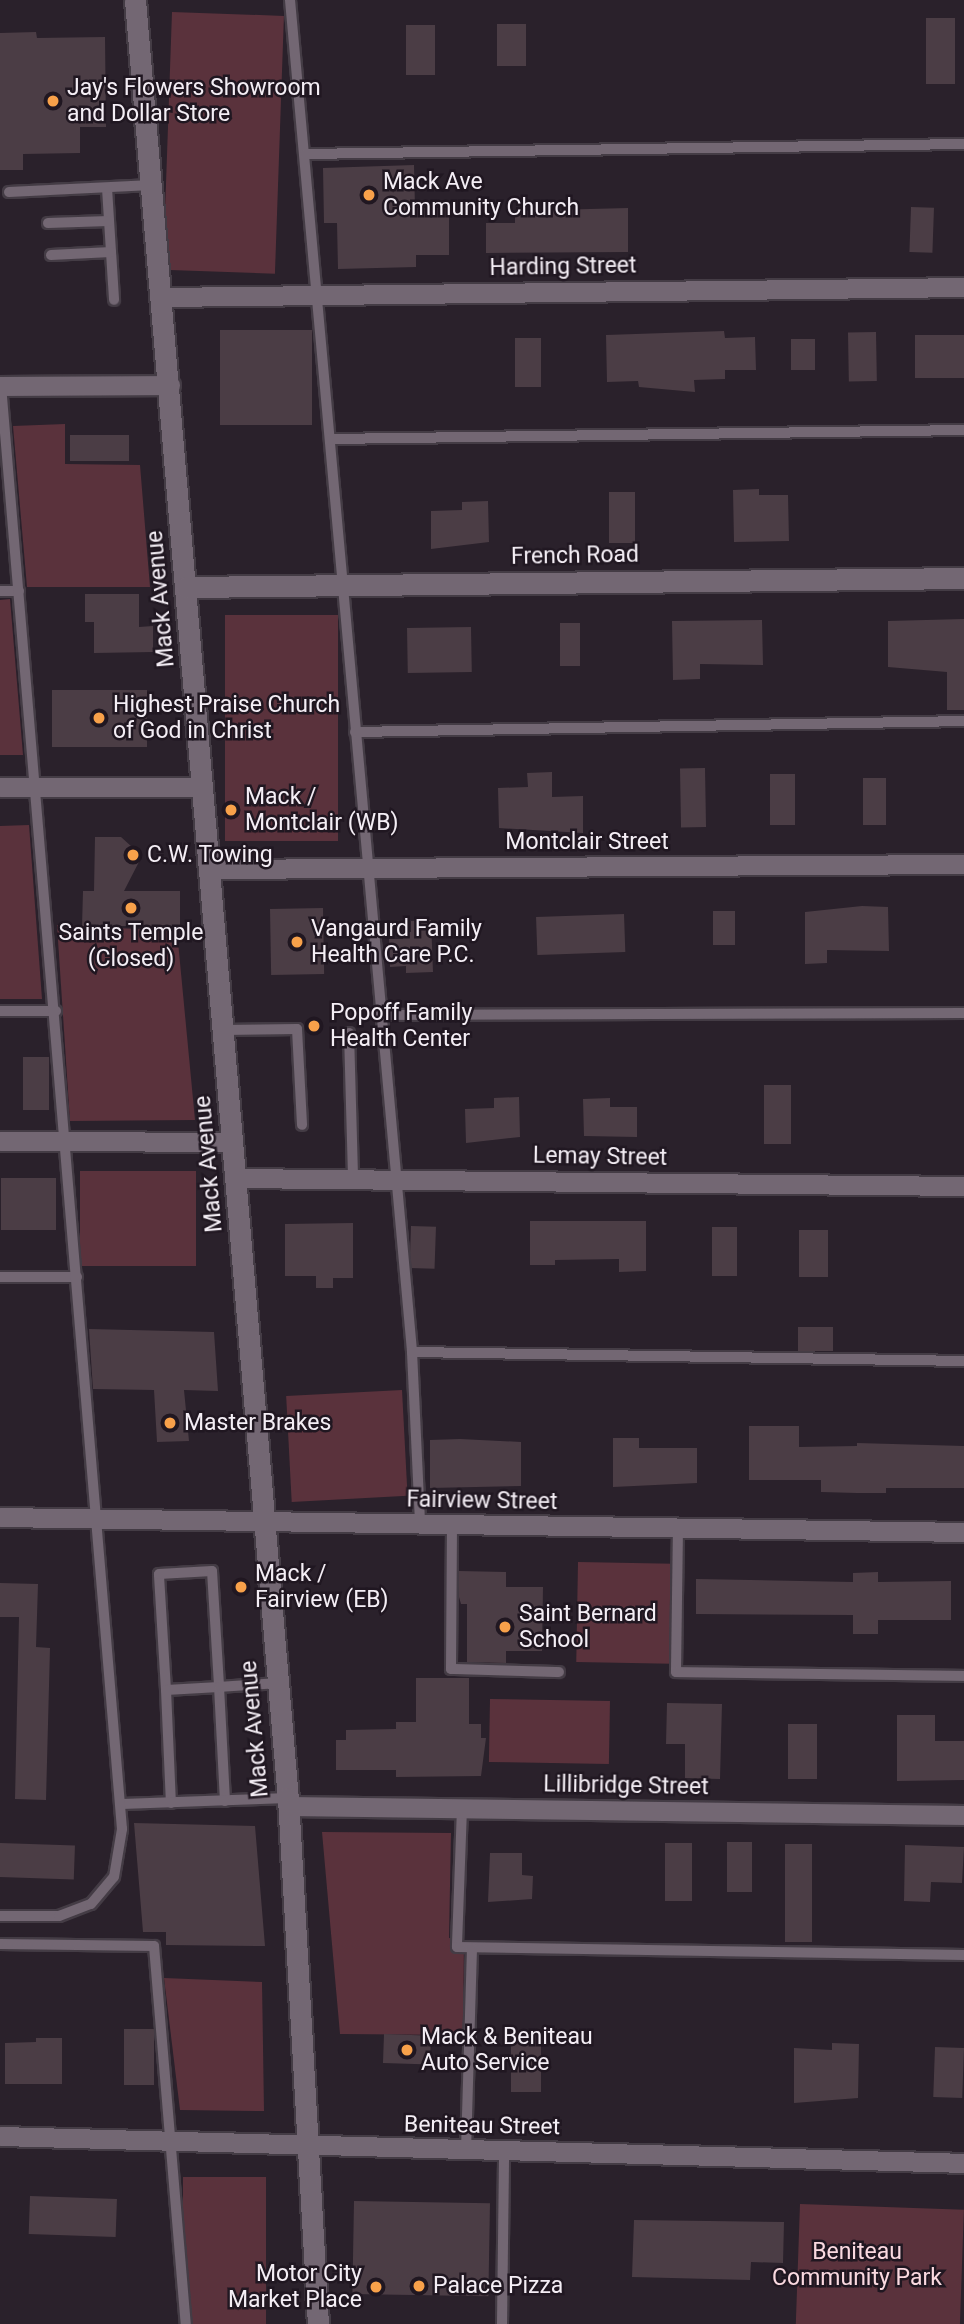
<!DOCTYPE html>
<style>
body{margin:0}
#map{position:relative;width:964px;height:2324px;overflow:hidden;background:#2a212b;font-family:Roboto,sans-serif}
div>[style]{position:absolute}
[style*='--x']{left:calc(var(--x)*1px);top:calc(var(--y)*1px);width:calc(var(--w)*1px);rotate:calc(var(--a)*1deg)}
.green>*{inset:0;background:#5a323c;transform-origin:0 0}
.building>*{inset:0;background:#4b3d45;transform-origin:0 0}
.roads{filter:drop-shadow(2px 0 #443c45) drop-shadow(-2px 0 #443c45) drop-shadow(0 2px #443c45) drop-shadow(0 -2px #443c45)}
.lane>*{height:10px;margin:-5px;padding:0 5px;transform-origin:5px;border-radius:5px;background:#736773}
.street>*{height:19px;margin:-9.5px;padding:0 9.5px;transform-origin:9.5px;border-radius:9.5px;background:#736773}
.secondary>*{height:21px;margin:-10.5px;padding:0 10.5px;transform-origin:10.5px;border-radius:10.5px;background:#736773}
.dots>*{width:19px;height:19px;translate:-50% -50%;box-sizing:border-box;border:4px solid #201721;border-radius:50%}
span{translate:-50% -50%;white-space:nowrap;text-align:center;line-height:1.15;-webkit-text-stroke:5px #201721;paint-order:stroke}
.poi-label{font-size:23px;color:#f4eef5}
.left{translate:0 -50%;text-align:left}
.right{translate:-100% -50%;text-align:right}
.street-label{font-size:23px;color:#f4eef5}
.park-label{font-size:23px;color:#fad9e0}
</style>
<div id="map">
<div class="green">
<div style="left:172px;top:12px;width:112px;height:258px;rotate:2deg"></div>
<div style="clip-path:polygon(65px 424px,65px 464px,140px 465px,150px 587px,27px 587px,13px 426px)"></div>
<div style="clip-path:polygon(10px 599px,23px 755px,0 755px,0 600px)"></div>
<div style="left:225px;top:615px;width:113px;height:226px"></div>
<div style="clip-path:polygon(29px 825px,42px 999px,0 999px,0 826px)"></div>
<div style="clip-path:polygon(57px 925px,177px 931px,195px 1120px,70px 1121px)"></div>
<div style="left:80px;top:1171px;width:116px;height:95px"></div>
<div style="left:402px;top:1390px;width:106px;height:116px;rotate:87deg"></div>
<div style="left:578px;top:1562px;width:95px;height:100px;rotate:1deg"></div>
<div style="left:490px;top:1699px;width:120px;height:63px;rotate:1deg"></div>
<div style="clip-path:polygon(322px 1832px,451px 1833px,449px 1938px,464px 1939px,463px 2035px,340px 2034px)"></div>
<div style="clip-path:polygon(164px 1978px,262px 1982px,264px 2111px,180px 2110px)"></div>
<div style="left:183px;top:2177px;width:83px;height:147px"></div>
<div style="left:800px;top:2204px;width:164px;height:120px;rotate:2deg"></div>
</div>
<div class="building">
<div style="left:955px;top:18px;width:66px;height:29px;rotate:90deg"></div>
<div style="left:497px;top:24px;width:29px;height:42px"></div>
<div style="left:406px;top:25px;width:29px;height:50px"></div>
<div style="clip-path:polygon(36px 32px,37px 38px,105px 37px,106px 127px,80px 127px,80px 153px,23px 154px,23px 170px,0 170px,0 33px)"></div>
<div style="clip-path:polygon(414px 165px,415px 208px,449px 208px,449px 255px,416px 255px,416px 267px,338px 269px,337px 223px,324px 223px,323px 168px)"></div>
<div style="left:911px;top:207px;width:23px;height:45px;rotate:2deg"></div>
<div style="clip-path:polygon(628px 208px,628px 252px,486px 253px,486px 223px,515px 223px,515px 211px)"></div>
<div style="left:220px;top:330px;width:92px;height:95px"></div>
<div style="clip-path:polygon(724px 331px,725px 338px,755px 337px,756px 370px,725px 370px,725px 379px,694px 380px,695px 392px,639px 387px,638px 381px,607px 382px,606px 335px)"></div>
<div style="left:876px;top:332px;width:49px;height:28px;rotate:89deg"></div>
<div style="left:964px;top:335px;width:43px;height:49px;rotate:90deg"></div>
<div style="left:515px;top:338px;width:26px;height:49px"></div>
<div style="left:815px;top:339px;width:31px;height:24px;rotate:90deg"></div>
<div style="left:70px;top:435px;width:59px;height:26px"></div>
<div style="clip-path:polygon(759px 489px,759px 495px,788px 495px,789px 541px,734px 542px,733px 490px)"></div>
<div style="left:609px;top:492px;width:26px;height:51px"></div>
<div style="clip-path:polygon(488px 501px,489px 542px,431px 549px,431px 511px,462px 510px,462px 502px)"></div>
<div style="clip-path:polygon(85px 594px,139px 594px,139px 627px,153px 626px,153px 652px,94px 653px,94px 622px,85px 622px)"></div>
<div style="clip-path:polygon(964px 619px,964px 710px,947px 710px,947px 672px,888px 667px,888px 621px)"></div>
<div style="clip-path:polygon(762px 620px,763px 665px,700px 664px,700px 679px,673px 680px,672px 621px)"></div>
<div style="left:560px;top:623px;width:20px;height:43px"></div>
<div style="left:471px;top:627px;width:45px;height:64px;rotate:89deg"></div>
<div style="left:52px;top:690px;width:95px;height:57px"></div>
<div style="left:705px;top:768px;width:59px;height:25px;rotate:89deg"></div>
<div style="clip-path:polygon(552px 772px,552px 797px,583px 796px,583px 833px,499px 828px,498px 788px,528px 787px,527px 773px)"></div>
<div style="left:770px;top:774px;width:25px;height:51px"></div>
<div style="left:863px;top:778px;width:23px;height:47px"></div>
<div style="clip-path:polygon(95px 837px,121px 837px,142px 856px,124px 891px,180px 891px,180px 926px,82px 926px,83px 891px,94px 891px)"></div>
<div style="clip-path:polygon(862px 906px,888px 907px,889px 951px,827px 950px,827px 963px,805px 964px,805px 912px)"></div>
<div style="left:323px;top:908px;width:66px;height:53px;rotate:89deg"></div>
<div style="left:713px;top:911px;width:22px;height:34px"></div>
<div style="left:624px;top:914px;width:38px;height:88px;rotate:88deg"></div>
<div style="clip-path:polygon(431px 920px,433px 972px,406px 973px,406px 966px,390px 967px,389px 939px,403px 939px,403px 932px,411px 932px,411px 921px)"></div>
<div style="left:23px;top:1057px;width:26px;height:53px"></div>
<div style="left:764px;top:1085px;width:27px;height:59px"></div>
<div style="clip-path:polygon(519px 1097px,520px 1137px,466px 1143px,465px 1109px,494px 1108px,494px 1098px)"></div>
<div style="clip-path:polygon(610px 1098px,610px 1107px,637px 1107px,637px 1137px,584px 1136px,583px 1099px)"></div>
<div style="left:56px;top:1178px;width:52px;height:55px;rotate:90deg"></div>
<div style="clip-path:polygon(530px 1221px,646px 1221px,646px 1271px,619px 1272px,619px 1259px,555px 1260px,555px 1265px,530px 1265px)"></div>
<div style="clip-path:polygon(353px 1223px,353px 1278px,333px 1278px,333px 1288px,316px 1288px,316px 1276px,285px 1276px,285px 1224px)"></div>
<div style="left:411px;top:1226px;width:25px;height:42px;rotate:2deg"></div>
<div style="left:712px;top:1227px;width:25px;height:49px"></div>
<div style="left:799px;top:1230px;width:29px;height:47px"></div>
<div style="left:798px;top:1327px;width:35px;height:24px"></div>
<div style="clip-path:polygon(89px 1329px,214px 1332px,218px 1391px,184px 1390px,189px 1441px,157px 1442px,154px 1390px,93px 1389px)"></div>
<div style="clip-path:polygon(749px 1426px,799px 1426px,799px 1447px,857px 1446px,857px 1443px,964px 1446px,964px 1488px,886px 1488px,886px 1493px,857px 1493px,821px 1492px,821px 1480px,749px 1480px)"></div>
<div style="clip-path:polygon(613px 1438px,639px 1438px,639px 1448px,697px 1448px,697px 1483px,613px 1487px)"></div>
<div style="clip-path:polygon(460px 1439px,521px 1442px,521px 1486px,430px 1488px,430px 1440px)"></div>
<div style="clip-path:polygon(459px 1571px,506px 1572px,506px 1587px,543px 1587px,542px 1651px,506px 1651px,506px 1663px,467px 1662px,467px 1604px,461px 1604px,459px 1597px)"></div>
<div style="clip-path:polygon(878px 1572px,878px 1582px,951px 1581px,951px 1620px,878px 1620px,878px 1634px,853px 1634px,853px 1615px,696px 1614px,696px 1579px,853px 1582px,853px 1573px)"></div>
<div style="clip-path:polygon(0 1583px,38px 1584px,36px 1647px,50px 1648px,46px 1800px,15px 1799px,19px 1617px,0 1617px)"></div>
<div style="clip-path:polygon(416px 1678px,469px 1678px,469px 1724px,481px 1724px,481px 1738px,486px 1738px,481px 1776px,396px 1777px,396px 1770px,336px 1770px,336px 1740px,346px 1740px,346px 1730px,396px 1729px,396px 1722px,416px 1722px)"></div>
<div style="clip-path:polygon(667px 1703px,722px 1704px,720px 1779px,685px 1778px,685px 1744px,666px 1744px)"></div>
<div style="clip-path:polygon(897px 1715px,935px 1715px,935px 1741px,964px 1741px,964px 1780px,897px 1781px)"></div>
<div style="left:788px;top:1724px;width:29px;height:55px"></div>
<div style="clip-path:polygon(134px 1823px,255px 1826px,265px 1946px,166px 1945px,166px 1932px,143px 1932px)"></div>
<div style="left:727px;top:1842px;width:25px;height:50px"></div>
<div style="left:0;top:1843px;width:75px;height:34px;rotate:2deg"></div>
<div style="left:665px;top:1843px;width:27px;height:58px"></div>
<div style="left:785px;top:1844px;width:27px;height:98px"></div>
<div style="clip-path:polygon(905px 1845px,964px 1847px,962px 1883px,931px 1882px,930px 1902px,904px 1901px)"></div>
<div style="clip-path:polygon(490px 1853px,522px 1853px,522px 1875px,533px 1876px,532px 1899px,488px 1902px)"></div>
<div style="left:124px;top:2029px;width:30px;height:56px"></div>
<div style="left:384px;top:2034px;width:47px;height:29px;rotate:2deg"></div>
<div style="left:511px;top:2034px;width:30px;height:58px"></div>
<div style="clip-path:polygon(36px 2038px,62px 2038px,62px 2084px,5px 2084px,5px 2043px,36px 2042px)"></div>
<div style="clip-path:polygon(832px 2043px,859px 2044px,858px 2098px,794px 2103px,794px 2048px,832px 2050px)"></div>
<div style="left:935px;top:2047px;width:29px;height:50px;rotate:2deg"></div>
<div style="left:30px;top:2196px;width:87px;height:38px;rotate:2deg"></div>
<div style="left:354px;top:2201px;width:136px;height:93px;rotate:1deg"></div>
<div style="clip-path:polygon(634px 2220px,784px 2222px,783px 2263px,751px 2262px,750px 2280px,632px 2277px)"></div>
</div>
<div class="roads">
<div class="lane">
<div style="--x:290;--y:0;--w:1357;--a:84.84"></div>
<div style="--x:412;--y:1352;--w:172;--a:87.3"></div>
<div style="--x:305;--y:154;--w:659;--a:-0.87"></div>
<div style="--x:107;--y:188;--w:112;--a:86.4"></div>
<div style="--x:9;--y:192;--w:143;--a:-2.8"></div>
<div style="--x:48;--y:223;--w:61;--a:-1.9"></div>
<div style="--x:51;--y:255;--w:60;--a:-2.9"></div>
<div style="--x:330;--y:439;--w:634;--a:-0.81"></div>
<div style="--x:0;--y:591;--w:19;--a:0"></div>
<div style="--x:355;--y:732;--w:609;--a:-1.03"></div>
<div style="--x:0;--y:1011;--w:56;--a:0"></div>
<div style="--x:380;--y:1015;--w:584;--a:-0.2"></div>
<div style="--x:224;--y:1030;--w:73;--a:-0.8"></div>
<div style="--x:297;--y:1029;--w:96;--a:87"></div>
<div style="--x:349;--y:1033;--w:146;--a:88.4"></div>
<div style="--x:0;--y:1277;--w:77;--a:0"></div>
<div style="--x:412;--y:1352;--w:552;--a:0.93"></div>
<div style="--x:452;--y:1525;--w:144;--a:90.4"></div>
<div style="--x:451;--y:1669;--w:108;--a:1.6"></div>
<div style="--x:678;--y:1527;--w:145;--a:90.8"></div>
<div style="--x:676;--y:1672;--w:288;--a:0.8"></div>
<div style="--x:166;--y:1690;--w:116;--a:-93.5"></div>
<div style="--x:159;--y:1574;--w:53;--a:-3.2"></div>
<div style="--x:212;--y:1571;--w:116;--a:86.5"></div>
<div style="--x:219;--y:1687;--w:53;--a:176.8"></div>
<div style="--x:166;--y:1690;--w:113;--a:87.5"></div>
<div style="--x:225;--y:1801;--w:114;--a:-93"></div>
<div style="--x:219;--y:1687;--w:59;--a:-3.9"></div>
<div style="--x:122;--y:1804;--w:166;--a:-2.1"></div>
<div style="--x:462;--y:1808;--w:139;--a:92.1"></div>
<div style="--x:457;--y:1947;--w:507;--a:0.9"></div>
<div style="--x:0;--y:1916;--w:59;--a:0"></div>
<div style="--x:59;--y:1916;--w:34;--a:-21"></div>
<div style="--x:91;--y:1904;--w:35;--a:-50"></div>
<div style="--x:114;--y:1877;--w:49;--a:-80.5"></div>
<div style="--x:122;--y:1829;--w:1449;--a:-94.79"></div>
<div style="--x:0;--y:1944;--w:154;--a:0.7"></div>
<div style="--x:154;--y:1946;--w:379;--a:85.2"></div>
<div style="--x:466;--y:2150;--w:202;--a:-88.3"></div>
<div style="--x:502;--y:2324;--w:173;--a:-89.3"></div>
</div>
<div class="street">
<div style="--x:162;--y:297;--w:802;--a:-0.71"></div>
<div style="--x:0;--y:386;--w:170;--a:-0.3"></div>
<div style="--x:0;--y:787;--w:203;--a:0"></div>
<div style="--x:210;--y:869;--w:754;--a:-0.38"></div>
<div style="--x:0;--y:1141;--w:233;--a:0.2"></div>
<div style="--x:236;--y:1178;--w:728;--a:0.63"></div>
<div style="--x:0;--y:1517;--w:964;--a:0.89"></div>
<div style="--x:288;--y:1806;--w:676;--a:0.76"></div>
<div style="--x:0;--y:2136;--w:964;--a:1.6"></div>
</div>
<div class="secondary">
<div style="--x:135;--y:0;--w:1804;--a:85.14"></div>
<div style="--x:288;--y:1798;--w:527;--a:86.74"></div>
<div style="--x:186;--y:587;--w:778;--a:-0.66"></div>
</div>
</div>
<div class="dots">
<div style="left:53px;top:101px;background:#f8a14a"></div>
<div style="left:369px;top:195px;background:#f8a14a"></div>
<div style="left:99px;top:718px;background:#f8a14a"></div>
<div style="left:231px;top:810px;background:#f8a14a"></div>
<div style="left:133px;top:855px;background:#f8a14a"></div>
<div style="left:131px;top:908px;background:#f8a14a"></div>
<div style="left:297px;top:942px;background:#f8a14a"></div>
<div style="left:314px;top:1026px;background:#f8a14a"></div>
<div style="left:170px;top:1423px;background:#f8a14a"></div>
<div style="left:241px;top:1587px;background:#f8a14a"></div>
<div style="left:505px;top:1627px;background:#f8a14a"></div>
<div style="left:407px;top:2050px;background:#f8a14a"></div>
<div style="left:419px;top:2286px;background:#f8a14a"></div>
<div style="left:376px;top:2287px;background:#f8a14a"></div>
</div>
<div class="poi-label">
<span class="left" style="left:67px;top:101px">Jay's Flowers Showroom<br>and Dollar Store</span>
<span class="left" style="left:383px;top:195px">Mack Ave<br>Community Church</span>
<span class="left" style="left:113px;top:718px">Highest Praise Church<br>of God in Christ</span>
<span class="left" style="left:245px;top:810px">Mack /<br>Montclair (WB)</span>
<span class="left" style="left:147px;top:855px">C.W. Towing</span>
<span class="left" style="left:311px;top:942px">Vangaurd Family<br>Health Care P.C.</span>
<span style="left:131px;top:946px">Saints Temple<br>(Closed)</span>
<span class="left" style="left:330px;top:1026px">Popoff Family<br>Health Center</span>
<span class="left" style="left:184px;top:1423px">Master Brakes</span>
<span class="left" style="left:255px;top:1587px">Mack /<br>Fairview (EB)</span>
<span class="left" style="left:519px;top:1627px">Saint Bernard<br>School</span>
<span class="left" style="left:421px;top:2050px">Mack &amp; Beniteau<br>Auto Service</span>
<span class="right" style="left:362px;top:2287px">Motor City<br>Market Place</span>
<span class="left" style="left:433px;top:2286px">Palace Pizza</span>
</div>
<div class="street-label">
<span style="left:563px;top:267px;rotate:-1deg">Harding Street</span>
<span style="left:575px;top:556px;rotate:-1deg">French Road</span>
<span style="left:161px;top:599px;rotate:-95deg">Mack Avenue</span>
<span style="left:587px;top:842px">Montclair Street</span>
<span style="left:600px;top:1157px;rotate:1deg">Lemay Street</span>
<span style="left:209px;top:1164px;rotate:-95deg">Mack Avenue</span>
<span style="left:482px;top:1501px;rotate:1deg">Fairview Street</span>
<span style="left:255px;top:1729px;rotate:-95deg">Mack Avenue</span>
<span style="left:626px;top:1786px;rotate:1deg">Lillibridge Street</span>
<span style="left:482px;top:2126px;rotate:1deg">Beniteau Street</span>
</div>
<div class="park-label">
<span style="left:857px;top:2265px">Beniteau<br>Community Park</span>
</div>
</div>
